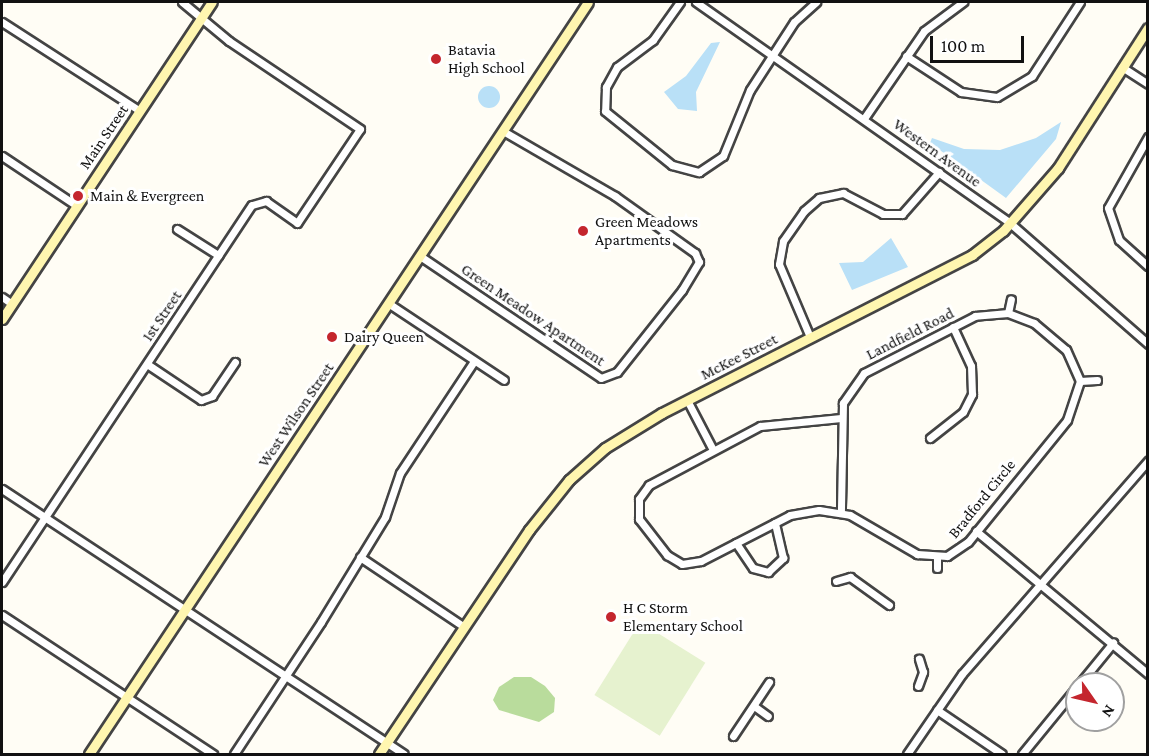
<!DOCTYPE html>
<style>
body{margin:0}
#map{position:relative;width:1149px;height:756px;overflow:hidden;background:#fffdf5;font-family:"Crimson Pro",serif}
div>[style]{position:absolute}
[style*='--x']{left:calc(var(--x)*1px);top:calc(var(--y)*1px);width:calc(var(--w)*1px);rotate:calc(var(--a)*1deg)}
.forest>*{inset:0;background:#b9dc9c}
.pitch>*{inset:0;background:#e6f2cf;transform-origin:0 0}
.water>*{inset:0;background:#b9e0f7}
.round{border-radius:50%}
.roads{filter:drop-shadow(2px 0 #444) drop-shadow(-2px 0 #444) drop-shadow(0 2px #444) drop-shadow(0 -2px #444)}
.street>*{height:7px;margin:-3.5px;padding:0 3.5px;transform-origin:3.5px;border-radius:3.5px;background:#fff}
.secondary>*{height:9px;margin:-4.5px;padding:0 4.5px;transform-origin:4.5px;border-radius:4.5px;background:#fff6b0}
.dots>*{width:16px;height:16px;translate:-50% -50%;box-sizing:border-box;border:3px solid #fff;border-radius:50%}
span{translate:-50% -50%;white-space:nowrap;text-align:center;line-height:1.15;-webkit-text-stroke:6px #fff;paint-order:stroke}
.poi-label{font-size:16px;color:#111}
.left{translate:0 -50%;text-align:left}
.street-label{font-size:16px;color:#111}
.frame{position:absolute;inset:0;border:3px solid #111;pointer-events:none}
.north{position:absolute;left:1065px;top:672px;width:60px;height:60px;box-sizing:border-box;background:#fff;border:2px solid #a0a0a0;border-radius:50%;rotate:124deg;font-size:16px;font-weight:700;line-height:24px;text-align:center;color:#111}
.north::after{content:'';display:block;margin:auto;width:21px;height:27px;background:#c4262e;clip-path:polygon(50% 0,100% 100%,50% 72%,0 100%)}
.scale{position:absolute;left:930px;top:36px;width:94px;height:27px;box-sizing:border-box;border:3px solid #111;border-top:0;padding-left:8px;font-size:18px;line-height:21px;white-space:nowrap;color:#111;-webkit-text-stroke:4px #fff;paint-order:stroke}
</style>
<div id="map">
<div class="forest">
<div style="clip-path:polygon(514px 677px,531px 677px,545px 686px,555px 698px,554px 712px,539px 722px,499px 710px,493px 700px,499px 687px)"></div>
</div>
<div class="pitch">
<div style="left:640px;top:622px;width:77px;height:86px;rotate:32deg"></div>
</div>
<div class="water">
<div style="clip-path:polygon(720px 42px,696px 92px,697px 111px,678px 109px,664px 92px,686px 76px,711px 43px)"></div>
<div class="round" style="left:478px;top:86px;width:22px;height:22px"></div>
<div style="clip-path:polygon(1061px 122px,1056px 139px,1006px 198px,930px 143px,932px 138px,964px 149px,1000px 150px,1036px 138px)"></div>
<div style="clip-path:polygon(891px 238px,908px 267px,852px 290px,839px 263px,863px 262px)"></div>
</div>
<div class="roads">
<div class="street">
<div style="--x:680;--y:2;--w:47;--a:125.4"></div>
<div style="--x:653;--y:40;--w:45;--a:143.1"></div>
<div style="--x:617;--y:67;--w:23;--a:119"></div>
<div style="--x:606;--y:87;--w:24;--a:92"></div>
<div style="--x:605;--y:111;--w:86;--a:38.9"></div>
<div style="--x:672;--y:165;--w:28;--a:15"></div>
<div style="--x:699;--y:172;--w:29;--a:-34"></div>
<div style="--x:723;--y:156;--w:71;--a:-67.8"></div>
<div style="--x:750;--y:90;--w:81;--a:-57.1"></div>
<div style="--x:794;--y:22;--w:30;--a:-42"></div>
<div style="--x:696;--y:2;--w:384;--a:35.1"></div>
<div style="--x:1010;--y:223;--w:184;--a:41.2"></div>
<div style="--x:2;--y:22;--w:164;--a:32.8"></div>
<div style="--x:906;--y:56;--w:66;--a:33.2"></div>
<div style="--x:961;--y:92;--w:36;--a:8"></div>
<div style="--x:997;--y:97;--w:41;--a:-31"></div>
<div style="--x:1032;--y:76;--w:88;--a:-57"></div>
<div style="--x:1122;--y:67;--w:31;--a:33"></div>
<div style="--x:865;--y:117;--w:104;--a:-55.5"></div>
<div style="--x:924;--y:31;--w:49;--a:-36.6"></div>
<div style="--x:1148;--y:137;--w:81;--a:119.4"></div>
<div style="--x:1108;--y:208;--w:34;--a:71"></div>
<div style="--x:1119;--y:240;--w:39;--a:42"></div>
<div style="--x:2;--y:156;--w:90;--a:33.7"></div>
<div style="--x:177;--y:229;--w:49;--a:32.4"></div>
<div style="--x:420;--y:256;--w:218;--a:34"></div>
<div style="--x:601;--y:378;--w:17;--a:-21"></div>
<div style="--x:617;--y:372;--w:105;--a:-51.6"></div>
<div style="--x:682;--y:290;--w:33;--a:-59"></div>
<div style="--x:699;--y:262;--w:10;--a:-114"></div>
<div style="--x:695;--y:253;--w:98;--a:-144.5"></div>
<div style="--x:615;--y:196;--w:129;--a:-149.9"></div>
<div style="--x:2;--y:297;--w:12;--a:35"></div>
<div style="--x:388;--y:303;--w:139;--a:33.6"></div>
<div style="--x:1008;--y:313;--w:14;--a:-78"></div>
<div style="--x:810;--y:337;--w:79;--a:-113"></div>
<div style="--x:779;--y:264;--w:23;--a:-80"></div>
<div style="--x:783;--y:241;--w:37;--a:-55"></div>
<div style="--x:804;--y:211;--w:20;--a:-41"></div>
<div style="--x:819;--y:198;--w:25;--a:-12"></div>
<div style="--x:843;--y:193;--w:45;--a:27.7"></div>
<div style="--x:883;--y:214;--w:19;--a:0"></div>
<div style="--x:902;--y:214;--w:56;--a:-48.6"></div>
<div style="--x:147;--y:364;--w:65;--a:33.7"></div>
<div style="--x:201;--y:400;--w:12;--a:-20"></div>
<div style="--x:212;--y:396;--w:41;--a:-55.9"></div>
<div style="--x:1080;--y:381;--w:17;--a:-3"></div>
<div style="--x:687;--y:400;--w:56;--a:62.5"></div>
<div style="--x:841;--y:418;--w:81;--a:174.4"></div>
<div style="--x:760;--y:426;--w:126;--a:152"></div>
<div style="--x:649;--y:485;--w:17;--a:126"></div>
<div style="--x:639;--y:499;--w:20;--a:90"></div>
<div style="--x:639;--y:519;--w:46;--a:52.1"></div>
<div style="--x:667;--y:555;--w:17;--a:31"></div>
<div style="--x:682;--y:564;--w:19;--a:-9"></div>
<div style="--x:701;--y:561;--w:100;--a:-27.3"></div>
<div style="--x:790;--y:515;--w:29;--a:-10"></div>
<div style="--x:819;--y:510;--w:31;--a:9"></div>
<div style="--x:850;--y:515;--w:78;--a:30.2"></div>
<div style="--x:917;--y:554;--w:30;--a:4"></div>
<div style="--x:947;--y:556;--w:25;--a:-34"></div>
<div style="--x:968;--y:542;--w:157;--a:-50.9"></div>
<div style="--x:1067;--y:420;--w:41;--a:-71.6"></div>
<div style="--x:1080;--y:381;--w:34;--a:-114"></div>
<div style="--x:1066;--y:350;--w:42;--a:-139.8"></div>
<div style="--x:1034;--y:323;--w:28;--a:-159"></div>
<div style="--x:1008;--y:313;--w:33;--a:175"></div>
<div style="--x:975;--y:316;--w:125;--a:152.8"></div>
<div style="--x:864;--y:373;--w:37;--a:125"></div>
<div style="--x:843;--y:403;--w:109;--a:91.1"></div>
<div style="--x:930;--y:438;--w:42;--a:-38.2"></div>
<div style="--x:963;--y:412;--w:20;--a:-63"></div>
<div style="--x:972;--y:394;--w:28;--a:-92"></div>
<div style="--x:971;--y:366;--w:43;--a:-114.8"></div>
<div style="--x:2;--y:489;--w:481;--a:33.4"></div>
<div style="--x:976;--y:531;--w:224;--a:39.7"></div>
<div style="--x:736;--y:543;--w:30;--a:56"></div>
<div style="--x:753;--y:568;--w:16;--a:15"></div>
<div style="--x:768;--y:572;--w:21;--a:-43"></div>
<div style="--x:783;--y:558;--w:36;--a:-103"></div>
<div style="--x:360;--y:557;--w:125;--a:33.9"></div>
<div style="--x:937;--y:568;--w:11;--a:-90"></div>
<div style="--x:836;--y:581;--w:15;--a:-16"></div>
<div style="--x:850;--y:577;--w:48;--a:35.7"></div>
<div style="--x:2;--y:582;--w:452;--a:-56.5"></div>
<div style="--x:252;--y:205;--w:15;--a:-16"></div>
<div style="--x:266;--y:201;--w:38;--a:35"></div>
<div style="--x:297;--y:223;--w:113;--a:-56.2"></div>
<div style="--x:360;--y:129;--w:158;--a:-146.1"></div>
<div style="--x:229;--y:41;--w:61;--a:-140.3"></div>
<div style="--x:2;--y:615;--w:253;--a:33.4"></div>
<div style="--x:918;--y:686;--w:15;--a:-70"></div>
<div style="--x:923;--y:672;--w:14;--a:-107"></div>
<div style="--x:754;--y:706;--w:17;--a:36"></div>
<div style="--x:937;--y:710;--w:78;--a:34.1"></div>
<div style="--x:733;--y:736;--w:65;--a:-56.3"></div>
<div style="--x:234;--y:754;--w:158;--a:-56.6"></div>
<div style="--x:321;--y:622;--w:123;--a:-58.6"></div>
<div style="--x:385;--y:517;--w:46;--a:-71.2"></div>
<div style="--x:400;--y:473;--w:134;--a:-56.5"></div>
<div style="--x:907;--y:754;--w:97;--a:-55.5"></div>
<div style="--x:962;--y:674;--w:283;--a:-48.9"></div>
<div style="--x:1022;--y:754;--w:144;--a:-50.7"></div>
</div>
<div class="secondary">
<div style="--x:2;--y:319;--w:380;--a:-56.5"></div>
<div style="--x:89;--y:754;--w:902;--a:-56.43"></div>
<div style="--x:379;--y:754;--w:270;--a:-56.2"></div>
<div style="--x:529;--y:530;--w:64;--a:-51.3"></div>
<div style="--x:569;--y:480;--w:48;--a:-41.6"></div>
<div style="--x:605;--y:448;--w:67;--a:-31.6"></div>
<div style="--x:662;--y:413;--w:348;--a:-27"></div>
<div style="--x:972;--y:255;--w:39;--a:-38"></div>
<div style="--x:1003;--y:231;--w:84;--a:-48.9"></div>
<div style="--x:1058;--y:168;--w:166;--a:-57.3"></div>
</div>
</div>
<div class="dots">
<div style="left:436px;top:59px;background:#c4262e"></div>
<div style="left:78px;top:196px;background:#c4262e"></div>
<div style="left:583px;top:231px;background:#c4262e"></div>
<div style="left:332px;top:337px;background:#c4262e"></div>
<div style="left:611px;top:617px;background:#c4262e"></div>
</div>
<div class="poi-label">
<span class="left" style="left:448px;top:59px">Batavia<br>High School</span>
<span class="left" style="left:90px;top:196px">Main &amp; Evergreen</span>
<span class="left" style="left:595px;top:231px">Green Meadows<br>Apartments</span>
<span class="left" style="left:344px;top:337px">Dairy Queen</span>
<span class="left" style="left:623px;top:617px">H C Storm<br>Elementary School</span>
</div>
<div class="street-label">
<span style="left:104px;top:137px;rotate:-56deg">Main Street</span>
<span style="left:937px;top:153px;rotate:36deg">Western Avenue</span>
<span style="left:533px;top:315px;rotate:34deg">Green Meadow Apartment</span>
<span style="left:162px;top:316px;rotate:-56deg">1st Street</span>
<span style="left:910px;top:334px;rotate:-27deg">Landfield Road</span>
<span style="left:739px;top:357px;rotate:-27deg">McKee Street</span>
<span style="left:296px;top:415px;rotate:-56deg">West Wilson Street</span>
<span style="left:982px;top:499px;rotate:-51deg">Bradford Circle</span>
</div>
<div class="frame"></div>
<div class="north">N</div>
<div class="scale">100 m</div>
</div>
